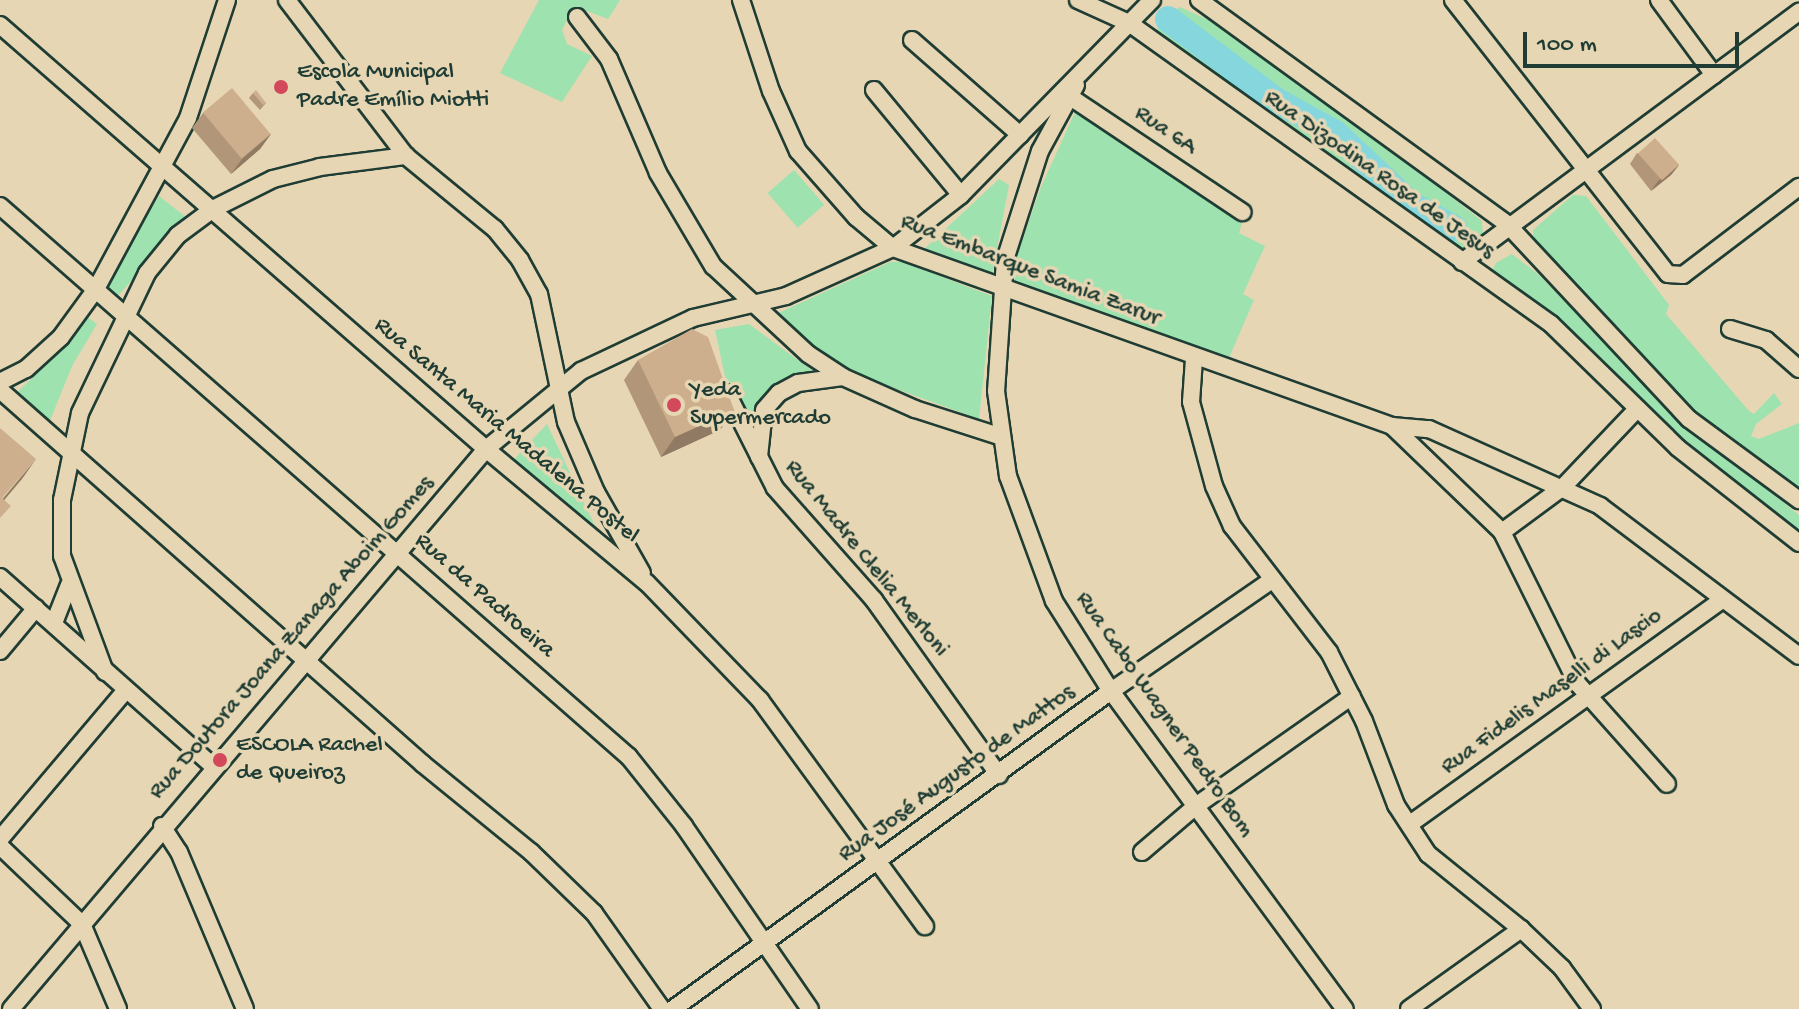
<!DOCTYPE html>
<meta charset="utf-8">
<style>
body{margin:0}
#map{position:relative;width:1799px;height:1009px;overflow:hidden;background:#e7d6b3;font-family:"Gochi Hand",sans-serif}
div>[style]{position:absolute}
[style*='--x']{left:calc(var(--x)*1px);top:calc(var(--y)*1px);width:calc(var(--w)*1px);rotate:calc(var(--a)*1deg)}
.green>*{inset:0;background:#9de2af;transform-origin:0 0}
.river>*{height:26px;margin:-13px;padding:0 13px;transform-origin:13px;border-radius:13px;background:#86d7dd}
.roads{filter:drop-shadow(2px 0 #1f3d34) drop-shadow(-2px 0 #1f3d34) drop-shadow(0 2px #1f3d34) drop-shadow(0 -2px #1f3d34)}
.minor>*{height:16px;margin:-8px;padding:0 8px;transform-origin:8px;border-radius:8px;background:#e7d6b3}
.wall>*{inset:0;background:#b19679}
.shaded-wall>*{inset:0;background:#907a63}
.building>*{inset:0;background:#ceaf8d;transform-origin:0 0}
.dots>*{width:22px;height:22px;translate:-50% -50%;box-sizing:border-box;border:4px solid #e7d6b3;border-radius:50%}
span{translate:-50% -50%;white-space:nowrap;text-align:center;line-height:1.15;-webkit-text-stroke:7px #e7d6b3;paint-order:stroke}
.poi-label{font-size:24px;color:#1f3d34}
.left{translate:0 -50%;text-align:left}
.street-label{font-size:24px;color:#1f3d34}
.scale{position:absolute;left:1523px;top:32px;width:216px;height:36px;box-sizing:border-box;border:4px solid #1f3d34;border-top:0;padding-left:10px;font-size:24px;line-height:28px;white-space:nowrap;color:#1f3d34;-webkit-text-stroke:6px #e7d6b3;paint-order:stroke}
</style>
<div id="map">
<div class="green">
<div style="clip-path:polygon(539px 0,620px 0,608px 19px,579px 8px,567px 20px,562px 30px,567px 44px,592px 56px,562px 102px,500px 73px)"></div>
<div style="clip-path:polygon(1180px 7px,1211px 21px,1387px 146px,1482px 221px,1483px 239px,1460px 253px,1158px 33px,1157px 22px)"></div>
<div style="clip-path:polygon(1081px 99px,1246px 210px,1239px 233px,1265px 246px,1243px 294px,1254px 300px,1225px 367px,1005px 288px,1041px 187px)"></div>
<div style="left:794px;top:170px;width:46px;height:35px;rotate:49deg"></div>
<div style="clip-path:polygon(999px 179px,1009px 185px,991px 280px,920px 253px)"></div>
<div style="clip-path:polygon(1573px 195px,1586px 196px,1669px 305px,1666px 314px,1749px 411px,1754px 414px,1774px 393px,1782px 404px,1756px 424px,1751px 436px,1759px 439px,1799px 423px,1799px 491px,1705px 422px,1666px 385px,1534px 244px,1533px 230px)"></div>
<div style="clip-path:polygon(159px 196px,187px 218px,115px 299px,102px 289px)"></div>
<div style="clip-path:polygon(1512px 254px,1539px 275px,1670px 411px,1799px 515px,1799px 536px,1717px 473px,1491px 273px,1496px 263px)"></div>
<div style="clip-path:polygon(890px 262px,903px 262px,992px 296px,979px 419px,842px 369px,779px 329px,774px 315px)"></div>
<div style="clip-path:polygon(86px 316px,97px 324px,72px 366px,47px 428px,14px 395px,68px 344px)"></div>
<div style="clip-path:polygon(749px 324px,814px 372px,782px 384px,751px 438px,725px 376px,715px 330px)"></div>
<div style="clip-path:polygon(547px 424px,596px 528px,507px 467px)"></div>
</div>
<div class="river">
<div style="--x:1168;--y:19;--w:133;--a:37"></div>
<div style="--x:1274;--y:99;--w:70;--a:29.1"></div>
<div style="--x:1335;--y:133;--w:105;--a:43.1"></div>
<div style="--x:1412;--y:205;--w:48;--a:28.7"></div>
</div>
<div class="roads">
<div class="minor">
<div style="--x:287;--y:0;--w:196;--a:52.7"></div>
<div style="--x:406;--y:156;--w:115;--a:39.4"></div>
<div style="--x:495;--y:229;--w:40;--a:51"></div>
<div style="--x:520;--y:260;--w:39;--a:61"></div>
<div style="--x:539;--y:294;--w:131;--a:78.1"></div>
<div style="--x:566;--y:422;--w:76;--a:66.8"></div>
<div style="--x:596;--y:492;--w:93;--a:60.4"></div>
<div style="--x:741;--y:0;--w:96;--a:71.8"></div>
<div style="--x:771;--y:91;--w:66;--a:65.8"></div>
<div style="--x:798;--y:151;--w:88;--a:48.7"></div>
<div style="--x:856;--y:217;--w:48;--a:40"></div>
<div style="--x:893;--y:248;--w:530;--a:19.63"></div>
<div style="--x:1392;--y:426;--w:153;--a:43.9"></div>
<div style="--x:1502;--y:532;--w:169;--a:63.6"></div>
<div style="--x:1577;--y:683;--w:135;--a:48.3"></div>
<div style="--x:1078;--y:0;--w:56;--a:24.3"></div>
<div style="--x:1129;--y:23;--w:518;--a:35.5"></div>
<div style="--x:1551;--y:324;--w:177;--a:44.3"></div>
<div style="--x:1678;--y:448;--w:154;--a:38.1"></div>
<div style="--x:1199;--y:0;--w:381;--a:36"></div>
<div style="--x:1507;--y:224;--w:267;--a:47"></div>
<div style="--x:1689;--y:419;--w:137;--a:36.4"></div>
<div style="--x:1453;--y:0;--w:348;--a:51.9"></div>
<div style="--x:1668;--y:274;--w:15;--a:4"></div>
<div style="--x:1683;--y:275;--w:146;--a:-37.2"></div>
<div style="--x:1659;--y:0;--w:93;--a:53.7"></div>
<div style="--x:577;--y:17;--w:53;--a:52.7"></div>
<div style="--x:609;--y:59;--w:124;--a:66.7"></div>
<div style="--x:658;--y:173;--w:108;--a:59.4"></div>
<div style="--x:713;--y:266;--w:129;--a:42.8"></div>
<div style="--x:808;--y:354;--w:42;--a:33.3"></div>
<div style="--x:843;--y:377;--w:79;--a:24"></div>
<div style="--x:915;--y:409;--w:91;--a:17.8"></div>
<div style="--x:0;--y:25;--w:645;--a:41.1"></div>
<div style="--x:486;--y:449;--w:209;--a:39.8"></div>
<div style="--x:647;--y:583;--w:163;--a:46"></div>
<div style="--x:760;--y:700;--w:280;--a:53.9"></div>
<div style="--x:912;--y:40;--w:144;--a:41.3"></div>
<div style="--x:1076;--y:85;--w:75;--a:118.6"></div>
<div style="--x:1040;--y:151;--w:114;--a:107.8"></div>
<div style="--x:1005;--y:260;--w:131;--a:93.9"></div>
<div style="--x:996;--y:391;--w:86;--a:82"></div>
<div style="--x:1008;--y:476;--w:133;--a:69.8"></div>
<div style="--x:1054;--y:601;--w:107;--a:57.7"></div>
<div style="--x:1111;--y:691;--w:395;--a:53.7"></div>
<div style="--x:874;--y:90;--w:136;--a:50.4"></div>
<div style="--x:1063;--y:92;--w:216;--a:33.8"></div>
<div style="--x:0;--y:206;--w:836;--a:41.22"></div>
<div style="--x:629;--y:757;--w:88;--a:51.4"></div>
<div style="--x:684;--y:826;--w:222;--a:55.5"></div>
<div style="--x:1462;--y:262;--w:420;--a:-36.6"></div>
<div style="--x:1730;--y:329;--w:38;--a:17"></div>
<div style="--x:1766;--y:340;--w:44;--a:41.3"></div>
<div style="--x:1194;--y:359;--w:43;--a:94"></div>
<div style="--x:1191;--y:402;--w:87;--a:74.7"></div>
<div style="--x:1214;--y:486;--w:44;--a:65.8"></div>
<div style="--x:1232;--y:526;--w:159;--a:52.4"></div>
<div style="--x:1329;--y:652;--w:77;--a:63.1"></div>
<div style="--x:1364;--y:721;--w:90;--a:69.1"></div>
<div style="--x:1396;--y:805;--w:59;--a:56.9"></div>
<div style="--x:1428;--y:854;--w:119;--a:38.9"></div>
<div style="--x:1521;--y:929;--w:57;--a:43.6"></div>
<div style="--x:1562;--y:968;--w:51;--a:53.8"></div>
<div style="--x:0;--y:382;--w:29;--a:-27"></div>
<div style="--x:26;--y:369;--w:47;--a:-42.4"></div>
<div style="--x:61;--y:337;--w:59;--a:-53.9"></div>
<div style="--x:96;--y:289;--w:194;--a:-61.7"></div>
<div style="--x:188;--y:118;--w:124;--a:-71.7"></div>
<div style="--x:0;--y:390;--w:565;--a:41.48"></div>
<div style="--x:423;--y:764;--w:139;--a:39.2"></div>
<div style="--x:531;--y:852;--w:88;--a:44.1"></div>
<div style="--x:594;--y:913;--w:118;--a:54.7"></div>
<div style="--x:727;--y:393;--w:106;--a:63.2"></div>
<div style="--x:775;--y:488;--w:149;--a:48.5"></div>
<div style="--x:874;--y:600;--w:215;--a:54.5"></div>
<div style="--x:1392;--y:426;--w:37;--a:5"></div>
<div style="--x:1429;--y:429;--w:188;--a:24.2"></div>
<div style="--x:1600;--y:506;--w:249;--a:37"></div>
<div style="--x:759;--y:457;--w:47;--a:-83.9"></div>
<div style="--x:764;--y:410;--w:23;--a:-49"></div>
<div style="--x:779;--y:393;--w:21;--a:-28"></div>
<div style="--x:798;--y:383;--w:45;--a:-7.6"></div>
<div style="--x:1502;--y:532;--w:76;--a:-36.4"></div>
<div style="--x:1563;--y:487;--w:108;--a:-46.5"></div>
<div style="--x:0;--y:577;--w:286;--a:41.6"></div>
<div style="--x:54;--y:623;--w:41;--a:-68.5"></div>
<div style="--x:0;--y:651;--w:56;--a:-50.1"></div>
<div style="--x:105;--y:672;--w:124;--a:-110.3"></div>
<div style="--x:62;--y:556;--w:56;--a:-90"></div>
<div style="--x:62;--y:500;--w:89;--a:-78.3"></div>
<div style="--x:80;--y:413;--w:155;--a:-64.4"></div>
<div style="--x:147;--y:273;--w:49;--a:-50.8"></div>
<div style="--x:178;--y:235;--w:44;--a:-36.6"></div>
<div style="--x:213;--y:209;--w:67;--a:-26.6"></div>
<div style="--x:273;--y:179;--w:49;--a:-14.3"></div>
<div style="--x:320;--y:167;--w:87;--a:-7.3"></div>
<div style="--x:1410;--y:824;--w:384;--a:-35.7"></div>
<div style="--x:162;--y:826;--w:31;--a:57"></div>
<div style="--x:179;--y:852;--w:170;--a:67.2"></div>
<div style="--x:0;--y:839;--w:194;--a:-49.8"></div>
<div style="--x:0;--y:846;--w:113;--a:43.6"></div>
<div style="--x:82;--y:924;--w:92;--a:67"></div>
<div style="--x:1142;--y:852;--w:72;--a:-40.5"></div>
<div style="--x:1197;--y:805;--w:189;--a:-35.1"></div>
<div style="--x:11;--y:1009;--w:734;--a:-49.69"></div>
<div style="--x:486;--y:449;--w:123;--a:-39.4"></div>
<div style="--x:581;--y:371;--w:124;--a:-25.3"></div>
<div style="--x:693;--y:318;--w:96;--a:-13.3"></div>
<div style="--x:786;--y:296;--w:117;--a:-24.2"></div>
<div style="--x:893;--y:248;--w:86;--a:-37.9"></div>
<div style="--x:961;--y:195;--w:273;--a:-45.6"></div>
<div style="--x:673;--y:1009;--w:541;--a:-35.98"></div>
<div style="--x:1111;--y:691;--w:196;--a:-34.6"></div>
<div style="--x:1409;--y:1009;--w:138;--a:-35.5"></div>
</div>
</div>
<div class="wall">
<div style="clip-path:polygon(253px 93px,266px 103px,260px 110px,249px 98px)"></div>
<div style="clip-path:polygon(203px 113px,271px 134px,260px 149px,231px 174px,192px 128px)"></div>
<div style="clip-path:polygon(1637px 153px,1679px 165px,1671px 175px,1651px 191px,1630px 164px)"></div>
<div style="clip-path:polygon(638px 360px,734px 410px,720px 430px,661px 457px,624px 380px)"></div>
</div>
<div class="shaded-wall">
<div style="clip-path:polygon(271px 134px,260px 149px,231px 174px,242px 159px)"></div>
<div style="clip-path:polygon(1679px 165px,1671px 175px,1651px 191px,1658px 181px)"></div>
<div style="clip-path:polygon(734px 410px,720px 430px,661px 457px,675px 437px)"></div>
<div style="clip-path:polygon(36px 459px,22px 479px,0 505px,0 502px)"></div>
</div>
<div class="building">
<div style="left:232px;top:88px;width:60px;height:38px;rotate:50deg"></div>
<div style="clip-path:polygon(256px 90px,266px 103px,263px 105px,253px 93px)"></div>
<div style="left:1655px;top:138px;width:36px;height:23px;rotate:48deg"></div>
<div style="clip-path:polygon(692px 329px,708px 337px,734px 410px,675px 437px,638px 360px)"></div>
<div style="clip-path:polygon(0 428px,36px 459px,2px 498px,11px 506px,0 518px)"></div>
</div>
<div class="dots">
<div style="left:281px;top:87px;background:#d1495b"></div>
<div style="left:674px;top:405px;background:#d1495b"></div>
<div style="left:220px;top:760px;background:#d1495b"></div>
</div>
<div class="poi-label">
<span class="left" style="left:297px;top:87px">Escola Municipal<br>Padre Emílio Miotti</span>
<span class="left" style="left:690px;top:405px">Yeda<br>Supermercado</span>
<span class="left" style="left:236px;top:760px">ESCOLA Rachel<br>de Queiroz</span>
</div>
<div class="street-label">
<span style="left:1165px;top:131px;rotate:34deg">Rua 6A</span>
<span style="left:1379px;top:175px;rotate:35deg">Rua Dizodina Rosa de Jesus</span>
<span style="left:1030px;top:271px;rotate:21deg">Rua Embarque Samia Zarur</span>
<span style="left:506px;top:431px;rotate:40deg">Rua Santa Maria Madalena Postel</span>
<span style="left:866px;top:559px;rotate:51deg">Rua Madre Clelia Merloni</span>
<span style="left:484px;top:596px;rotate:41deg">Rua da Padroeira</span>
<span style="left:292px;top:638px;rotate:-49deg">Rua Doutora Joana Zanaga Aboim Gomes</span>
<span style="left:1552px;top:692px;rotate:-36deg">Rua Fidelis Maselli di Lascio</span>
<span style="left:1164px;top:715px;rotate:55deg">Rua Cabo Wagner Pedro Bom</span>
<span style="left:957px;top:774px;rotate:-36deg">Rua José Augusto de Mattos</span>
</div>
<div class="scale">100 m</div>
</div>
